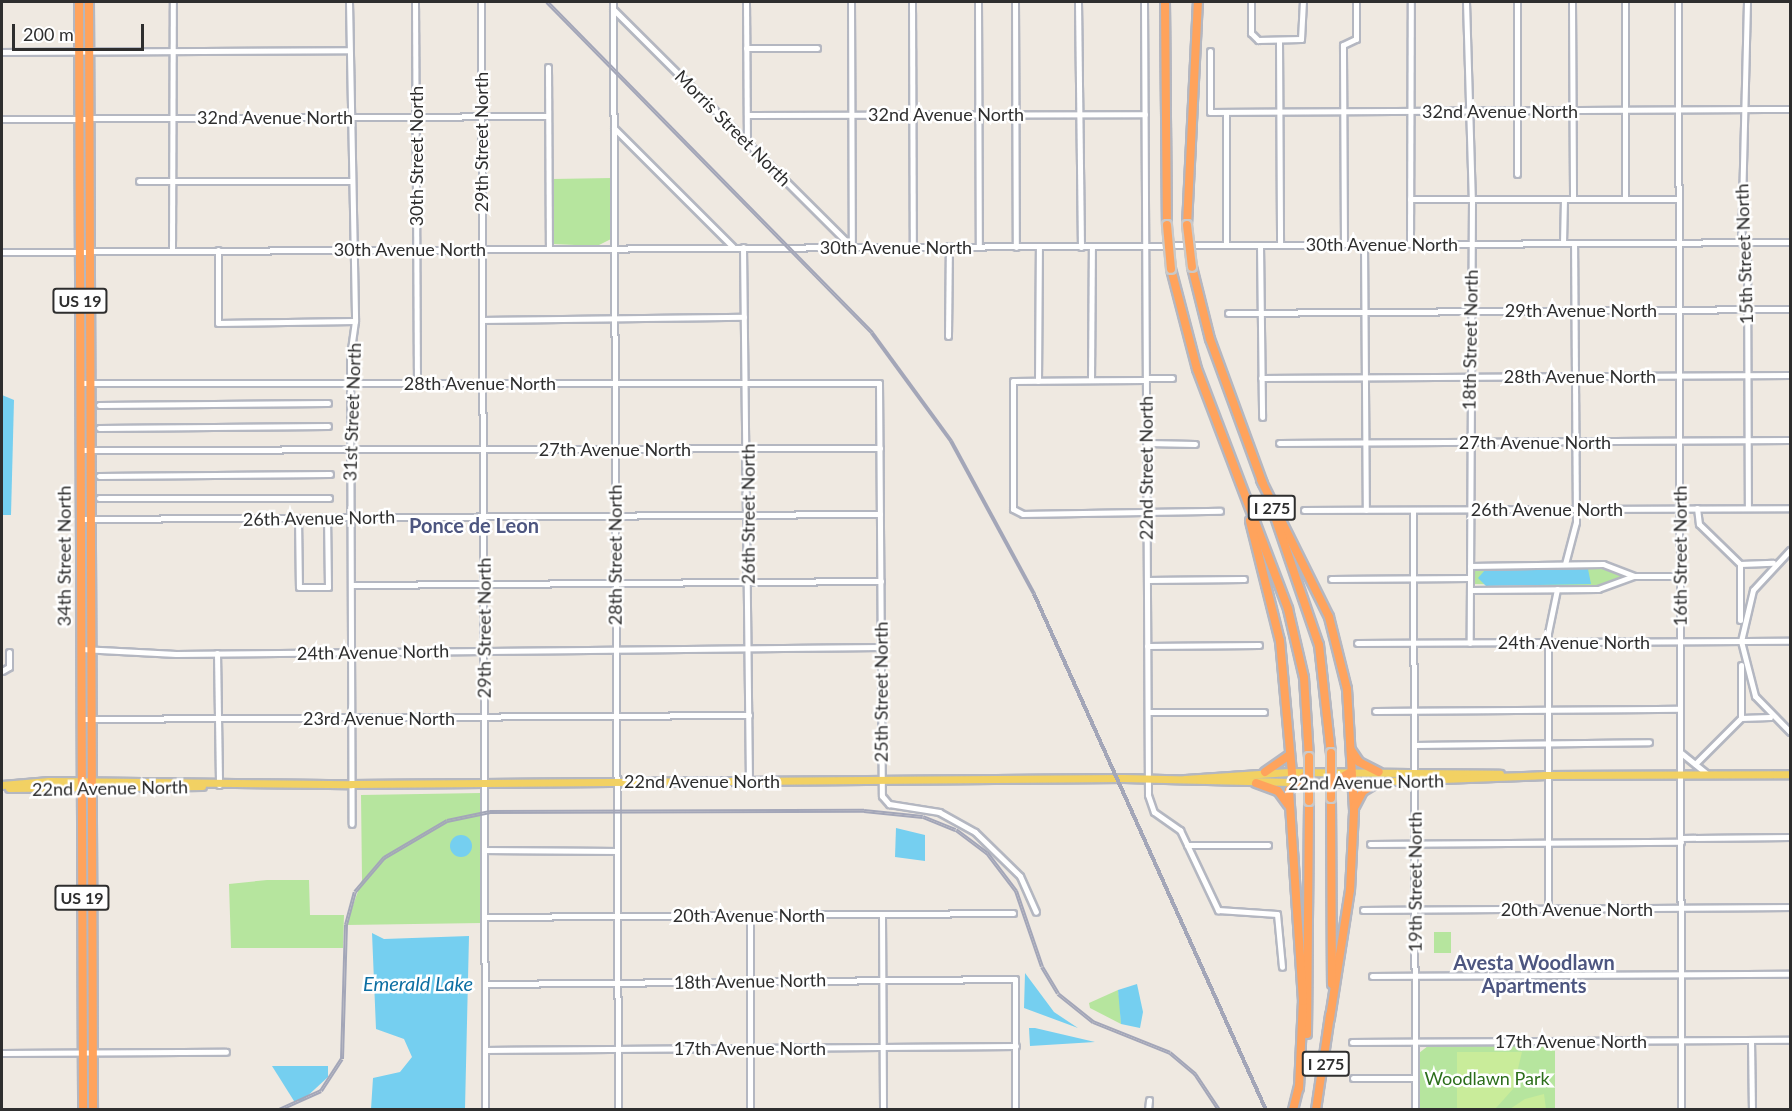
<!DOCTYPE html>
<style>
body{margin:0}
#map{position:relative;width:1792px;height:1111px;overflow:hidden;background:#efe9e1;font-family:Lato,sans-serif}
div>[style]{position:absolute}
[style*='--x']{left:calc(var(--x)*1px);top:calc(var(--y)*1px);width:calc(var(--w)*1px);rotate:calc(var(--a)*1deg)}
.green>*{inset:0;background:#b6e59e;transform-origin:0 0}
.pitch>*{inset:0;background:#c9ec9a}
.water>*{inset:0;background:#75cff0}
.round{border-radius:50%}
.roads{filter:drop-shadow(2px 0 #b4b7c1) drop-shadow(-2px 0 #b4b7c1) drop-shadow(0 2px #b4b7c1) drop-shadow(0 -2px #b4b7c1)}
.minor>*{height:5px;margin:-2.5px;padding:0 2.5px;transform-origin:2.5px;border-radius:2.5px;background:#fff}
.major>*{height:7px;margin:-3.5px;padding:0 3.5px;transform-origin:3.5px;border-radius:3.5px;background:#f2d163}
.highway>*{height:8px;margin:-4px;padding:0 4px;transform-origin:4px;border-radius:4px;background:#ffa35c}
.rail>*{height:4px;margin-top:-2px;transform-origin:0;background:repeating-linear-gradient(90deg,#fff 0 4.5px,#a3a6b8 0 9px);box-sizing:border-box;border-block:2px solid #a3a6b8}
.bridges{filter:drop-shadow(2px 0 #c9c9c9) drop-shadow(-2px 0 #c9c9c9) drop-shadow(0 2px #c9c9c9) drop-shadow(0 -2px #c9c9c9)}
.highway-bridge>*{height:8px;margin:-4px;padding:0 4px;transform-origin:4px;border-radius:4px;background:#ffa35c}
span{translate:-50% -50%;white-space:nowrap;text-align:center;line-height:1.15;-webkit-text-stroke:5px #fff;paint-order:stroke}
.shield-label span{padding:2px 4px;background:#fff;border:2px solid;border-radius:4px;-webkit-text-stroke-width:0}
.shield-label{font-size:16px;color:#2e2e2e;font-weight:700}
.street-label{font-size:18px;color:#2e2e2e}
.park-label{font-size:18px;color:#2c6e1b}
.neighbourhood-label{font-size:20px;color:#4d5680;font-weight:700}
.water-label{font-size:20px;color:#0d6fa3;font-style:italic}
.frame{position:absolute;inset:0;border:3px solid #2e2e2e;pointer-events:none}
.scale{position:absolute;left:12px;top:24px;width:132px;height:27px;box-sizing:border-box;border:3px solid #2e2e2e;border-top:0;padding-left:8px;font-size:18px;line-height:21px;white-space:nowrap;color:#2e2e2e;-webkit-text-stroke:4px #fff;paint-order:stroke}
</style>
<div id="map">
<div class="green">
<div style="clip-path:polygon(612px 178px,611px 239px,597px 246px,553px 244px,552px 179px)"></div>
<div style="clip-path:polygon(1603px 566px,1624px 573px,1624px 579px,1596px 587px,1473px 584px,1475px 568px)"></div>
<div style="clip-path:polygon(481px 793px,482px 923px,346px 925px,362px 880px,361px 795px)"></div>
<div style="clip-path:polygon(267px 880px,309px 880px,310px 915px,344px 915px,343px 948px,231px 948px,229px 884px)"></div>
<div style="left:1434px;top:932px;width:17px;height:21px"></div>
<div style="clip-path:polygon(1118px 990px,1120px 1002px,1121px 1024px,1090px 1008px,1089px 1003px)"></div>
<div style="clip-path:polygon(1428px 1046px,1555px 1046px,1555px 1109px,1420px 1109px,1419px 1053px)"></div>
</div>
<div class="pitch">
<div style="clip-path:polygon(1457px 1052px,1522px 1052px,1513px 1089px,1496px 1108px,1457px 1109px)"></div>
<div style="clip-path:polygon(1544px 1094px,1546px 1109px,1510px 1109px,1525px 1099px)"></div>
</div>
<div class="water">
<div style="clip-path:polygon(2px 395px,14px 400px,11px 515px,2px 515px)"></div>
<div style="clip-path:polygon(1486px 569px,1588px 569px,1591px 584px,1486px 586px,1478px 578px)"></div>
<div style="clip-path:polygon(896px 828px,925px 835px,925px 861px,895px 857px)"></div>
<div class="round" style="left:450px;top:835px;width:22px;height:22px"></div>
<div style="clip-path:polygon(372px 933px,384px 939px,469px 936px,465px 1109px,371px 1109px,373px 1078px,400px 1072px,412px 1057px,404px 1039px,376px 1029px)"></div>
<div style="clip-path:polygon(1025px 973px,1054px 1012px,1078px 1028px,1024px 1008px)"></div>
<div style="clip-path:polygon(1137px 984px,1143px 1012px,1140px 1028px,1121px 1024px,1118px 990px)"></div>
<div style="clip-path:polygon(1029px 1028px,1035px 1028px,1095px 1042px,1030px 1046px)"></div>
<div style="clip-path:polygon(272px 1066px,328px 1066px,328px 1077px,302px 1101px,294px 1101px)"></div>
</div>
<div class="roads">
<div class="minor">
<div style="--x:349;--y:2;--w:319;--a:88.9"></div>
<div style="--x:355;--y:321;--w:34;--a:98"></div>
<div style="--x:350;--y:355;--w:469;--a:89.8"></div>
<div style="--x:415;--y:2;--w:381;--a:89.7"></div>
<div style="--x:481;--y:2;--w:1108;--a:89.79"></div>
<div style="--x:613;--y:2;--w:1108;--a:89.74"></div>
<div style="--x:746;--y:2;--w:141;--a:89.6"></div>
<div style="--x:851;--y:2;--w:245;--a:89.8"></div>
<div style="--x:912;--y:2;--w:244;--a:89.8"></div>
<div style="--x:978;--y:2;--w:244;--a:89.8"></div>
<div style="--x:1015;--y:2;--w:245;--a:89.8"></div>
<div style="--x:1078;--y:2;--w:245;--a:89.3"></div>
<div style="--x:1144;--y:2;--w:793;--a:89.71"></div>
<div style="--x:1148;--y:795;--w:18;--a:71"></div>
<div style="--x:1154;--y:812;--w:32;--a:35"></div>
<div style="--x:1180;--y:830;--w:89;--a:64.6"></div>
<div style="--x:1218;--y:910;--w:59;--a:3.9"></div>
<div style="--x:1277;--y:914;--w:53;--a:84.6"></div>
<div style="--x:1251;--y:2;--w:31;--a:90"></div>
<div style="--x:1251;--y:33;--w:10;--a:45"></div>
<div style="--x:1258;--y:40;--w:43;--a:-1.3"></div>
<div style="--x:1301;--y:39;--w:37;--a:-87"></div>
<div style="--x:1466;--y:2;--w:197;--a:88.3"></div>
<div style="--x:1472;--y:199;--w:444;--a:90.3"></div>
<div style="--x:1572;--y:2;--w:197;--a:89.7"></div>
<div style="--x:1625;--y:2;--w:197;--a:90"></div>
<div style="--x:1678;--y:2;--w:1108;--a:89.84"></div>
<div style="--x:1747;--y:2;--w:240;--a:91.4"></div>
<div style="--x:1741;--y:242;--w:9;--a:49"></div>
<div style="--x:1747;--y:249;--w:259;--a:89.8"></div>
<div style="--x:613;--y:9;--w:337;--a:44.9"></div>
<div style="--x:1279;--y:40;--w:204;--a:89.7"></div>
<div style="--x:746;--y:48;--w:71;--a:0"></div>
<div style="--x:1210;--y:51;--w:61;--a:90"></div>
<div style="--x:1210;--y:112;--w:580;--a:-0.3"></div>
<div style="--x:2;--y:52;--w:347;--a:-0.3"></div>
<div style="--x:548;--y:67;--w:181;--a:89.7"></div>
<div style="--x:1226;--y:112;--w:133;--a:90"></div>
<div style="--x:747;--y:115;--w:398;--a:-0.1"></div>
<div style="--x:2;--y:119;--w:546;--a:-0.31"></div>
<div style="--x:614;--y:128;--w:168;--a:45"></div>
<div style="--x:1517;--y:174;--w:172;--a:-90"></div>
<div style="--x:139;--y:181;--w:211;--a:0"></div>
<div style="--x:1410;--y:199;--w:269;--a:0"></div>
<div style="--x:1563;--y:243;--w:44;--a:-88.7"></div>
<div style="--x:1344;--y:244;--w:199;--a:-90.3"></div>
<div style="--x:1343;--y:45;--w:14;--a:-25"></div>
<div style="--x:1356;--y:39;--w:37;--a:-90"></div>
<div style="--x:1364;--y:244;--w:266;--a:89.6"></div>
<div style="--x:1410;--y:244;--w:242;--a:-89.8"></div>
<div style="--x:1260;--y:245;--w:172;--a:89.3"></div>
<div style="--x:743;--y:247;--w:533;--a:89.36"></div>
<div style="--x:218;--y:250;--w:73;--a:90"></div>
<div style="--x:218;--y:323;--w:137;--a:-0.8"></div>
<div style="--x:172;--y:251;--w:249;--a:-89.8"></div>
<div style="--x:2;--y:252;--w:1788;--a:-0.32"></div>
<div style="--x:1228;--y:313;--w:562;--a:-0.41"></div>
<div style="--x:483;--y:320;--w:261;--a:-0.7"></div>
<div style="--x:948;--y:336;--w:90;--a:-89.4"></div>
<div style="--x:1146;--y:378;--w:26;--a:0"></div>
<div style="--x:1261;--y:378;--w:529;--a:-0.32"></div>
<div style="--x:1091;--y:380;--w:133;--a:-89.6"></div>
<div style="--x:1146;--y:380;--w:133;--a:179.6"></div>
<div style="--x:1013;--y:381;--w:128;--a:90"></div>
<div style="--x:1013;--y:509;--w:11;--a:27"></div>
<div style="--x:1023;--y:514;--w:197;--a:-0.9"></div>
<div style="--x:1038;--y:381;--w:134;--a:-89.6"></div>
<div style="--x:80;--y:383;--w:799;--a:0"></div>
<div style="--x:879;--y:383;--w:413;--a:89.6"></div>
<div style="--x:882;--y:796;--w:11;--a:49"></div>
<div style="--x:889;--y:804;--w:51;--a:9.1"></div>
<div style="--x:939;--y:812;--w:41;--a:29.1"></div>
<div style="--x:975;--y:832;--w:63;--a:44.4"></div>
<div style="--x:1020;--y:876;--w:39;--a:66"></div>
<div style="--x:99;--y:405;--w:229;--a:-0.5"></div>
<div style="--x:99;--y:428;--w:229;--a:-0.5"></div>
<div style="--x:1147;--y:443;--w:48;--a:1.2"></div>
<div style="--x:1279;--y:443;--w:511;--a:-0.34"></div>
<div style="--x:80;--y:450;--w:800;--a:-0.14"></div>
<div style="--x:99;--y:476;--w:231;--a:-0.5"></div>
<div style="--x:99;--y:498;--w:230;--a:0"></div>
<div style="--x:1697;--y:508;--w:16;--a:83"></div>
<div style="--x:1699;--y:524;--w:57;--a:44.3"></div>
<div style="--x:1740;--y:564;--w:33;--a:-2"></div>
<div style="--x:1304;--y:510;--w:486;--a:-0.2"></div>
<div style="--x:1413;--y:510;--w:600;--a:89.81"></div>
<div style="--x:298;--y:518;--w:69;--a:89.2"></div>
<div style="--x:299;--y:587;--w:29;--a:0"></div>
<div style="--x:328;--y:587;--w:69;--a:-90.8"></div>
<div style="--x:81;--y:519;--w:799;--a:-0.36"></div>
<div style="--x:1790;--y:550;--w:54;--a:132.8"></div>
<div style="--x:1753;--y:590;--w:52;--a:103.2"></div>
<div style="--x:1741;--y:641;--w:57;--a:75.7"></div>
<div style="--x:1755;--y:696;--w:50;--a:45.8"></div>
<div style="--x:1565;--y:564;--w:43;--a:-75.3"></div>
<div style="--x:1576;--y:522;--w:279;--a:-90.4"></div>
<div style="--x:1740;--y:564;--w:56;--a:90"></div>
<div style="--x:1470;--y:566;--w:133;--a:-0.9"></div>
<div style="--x:1603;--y:564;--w:33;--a:21"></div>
<div style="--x:1331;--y:579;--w:139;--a:-0.4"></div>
<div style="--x:1147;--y:580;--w:97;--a:-0.6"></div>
<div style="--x:351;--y:585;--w:530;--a:-0.43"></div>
<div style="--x:1470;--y:590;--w:128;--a:-0.4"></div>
<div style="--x:1598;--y:589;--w:38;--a:-20"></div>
<div style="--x:1634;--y:576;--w:46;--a:0"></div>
<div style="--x:1357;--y:643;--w:433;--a:-0.3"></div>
<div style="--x:1147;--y:646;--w:112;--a:-0.5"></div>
<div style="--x:81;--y:649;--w:95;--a:3"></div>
<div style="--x:176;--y:654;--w:705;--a:-0.57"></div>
<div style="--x:217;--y:653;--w:132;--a:89.1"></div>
<div style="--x:1741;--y:665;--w:53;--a:90"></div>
<div style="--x:2;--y:671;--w:8;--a:-30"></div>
<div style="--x:9;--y:667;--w:15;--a:-90"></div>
<div style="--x:1375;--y:711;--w:305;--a:-0.4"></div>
<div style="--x:1148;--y:712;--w:116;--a:0"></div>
<div style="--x:82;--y:719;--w:667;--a:-0.34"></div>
<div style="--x:1414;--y:745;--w:235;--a:-0.7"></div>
<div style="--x:1680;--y:752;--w:35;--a:39"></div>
<div style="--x:1695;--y:764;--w:65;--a:-45"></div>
<div style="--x:1741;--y:718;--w:29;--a:-2"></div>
<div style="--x:1681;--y:838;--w:109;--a:-0.5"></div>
<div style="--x:1370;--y:844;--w:311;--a:-0.4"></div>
<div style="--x:1187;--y:845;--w:81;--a:0"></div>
<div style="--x:484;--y:850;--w:132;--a:0.4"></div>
<div style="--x:1548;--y:909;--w:276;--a:-90"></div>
<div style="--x:1548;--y:633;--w:45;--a:-78.4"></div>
<div style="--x:1363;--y:910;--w:427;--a:-0.4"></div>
<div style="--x:882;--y:915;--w:195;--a:89.7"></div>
<div style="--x:750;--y:916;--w:194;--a:90"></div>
<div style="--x:485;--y:917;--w:528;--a:-0.43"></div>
<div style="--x:1372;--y:976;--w:418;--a:-0.3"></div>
<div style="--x:486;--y:984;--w:529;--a:-0.54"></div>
<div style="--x:1015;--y:979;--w:131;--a:90"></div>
<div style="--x:1751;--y:1040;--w:70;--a:89.2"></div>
<div style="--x:1352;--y:1042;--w:438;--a:-0.3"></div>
<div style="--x:485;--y:1050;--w:531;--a:-0.43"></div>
<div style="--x:2;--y:1053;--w:224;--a:-0.3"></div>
<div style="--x:1353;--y:1078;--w:62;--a:0"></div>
<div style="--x:1148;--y:1110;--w:10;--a:-84"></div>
</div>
<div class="major">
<div style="--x:1544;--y:775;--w:246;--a:-0.2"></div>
<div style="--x:1185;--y:779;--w:104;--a:-3.9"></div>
<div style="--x:1289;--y:772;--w:211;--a:0.5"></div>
<div style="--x:2;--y:785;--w:47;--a:-4.9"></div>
<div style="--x:49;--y:781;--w:302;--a:0.6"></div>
<div style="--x:351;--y:784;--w:772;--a:-0.45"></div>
<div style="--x:1123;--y:778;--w:209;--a:1.4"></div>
<div style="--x:1332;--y:783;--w:215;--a:-2.1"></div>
<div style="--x:9;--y:788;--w:193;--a:-0.6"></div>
</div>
<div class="highway">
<div style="--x:79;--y:2;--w:1108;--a:89.79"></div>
<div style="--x:89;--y:2;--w:1108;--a:89.79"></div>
<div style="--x:1165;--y:2;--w:223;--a:89.5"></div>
<div style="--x:1187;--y:225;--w:223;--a:-87.2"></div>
<div style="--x:1192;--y:267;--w:74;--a:76"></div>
<div style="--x:1210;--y:339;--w:154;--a:69.9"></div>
<div style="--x:1171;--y:269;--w:103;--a:75.4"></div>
<div style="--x:1197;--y:369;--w:257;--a:69.2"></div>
<div style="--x:1288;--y:609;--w:71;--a:76.9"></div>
<div style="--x:1304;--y:678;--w:79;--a:86.4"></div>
<div style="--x:1261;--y:480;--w:153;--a:63.6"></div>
<div style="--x:1329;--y:617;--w:74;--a:76"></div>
<div style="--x:1347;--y:689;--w:123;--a:86.7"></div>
<div style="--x:1354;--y:812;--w:78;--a:92.9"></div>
<div style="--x:1350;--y:890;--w:130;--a:98.9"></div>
<div style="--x:1272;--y:508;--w:145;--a:71.1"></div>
<div style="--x:1319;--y:645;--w:109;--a:83.7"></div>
<div style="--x:1250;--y:521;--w:124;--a:76"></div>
<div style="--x:1280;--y:641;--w:143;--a:84.8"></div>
<div style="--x:1351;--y:750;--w:14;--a:56"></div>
<div style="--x:1359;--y:762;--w:22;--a:27"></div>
<div style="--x:1265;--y:772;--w:28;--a:-35"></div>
<div style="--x:1256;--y:783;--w:23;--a:20"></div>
<div style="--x:1278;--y:791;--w:17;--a:54"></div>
<div style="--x:1332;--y:783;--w:22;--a:-30"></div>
<div style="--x:1331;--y:798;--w:186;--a:89.7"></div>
<div style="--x:1355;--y:806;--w:17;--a:-62"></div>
<div style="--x:1363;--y:791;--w:17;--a:-31"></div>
<div style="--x:1307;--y:1034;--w:233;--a:-89.5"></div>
<div style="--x:1299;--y:1088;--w:87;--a:-87.4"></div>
<div style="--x:1303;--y:1001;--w:211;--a:-93.8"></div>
<div style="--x:1289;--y:790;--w:28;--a:-41"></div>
<div style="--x:1293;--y:1110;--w:25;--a:-76"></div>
<div style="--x:1316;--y:1110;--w:96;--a:-81.6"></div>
</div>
</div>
<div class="rail">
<div style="--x:547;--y:2;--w:464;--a:45.5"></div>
<div style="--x:872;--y:333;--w:134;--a:53.8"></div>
<div style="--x:951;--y:441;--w:174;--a:61.5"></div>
<div style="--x:1034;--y:594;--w:566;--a:65.79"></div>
<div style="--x:279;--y:1110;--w:46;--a:-24.3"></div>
<div style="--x:321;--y:1091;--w:38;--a:-57"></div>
<div style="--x:342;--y:1059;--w:134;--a:-88.3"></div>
<div style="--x:346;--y:925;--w:34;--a:-75"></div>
<div style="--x:355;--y:892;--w:45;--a:-49.5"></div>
<div style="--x:384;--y:858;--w:73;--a:-30.4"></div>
<div style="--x:447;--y:821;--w:44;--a:-11.8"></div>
<div style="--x:490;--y:812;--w:374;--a:-0.2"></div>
<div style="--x:864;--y:811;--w:59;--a:5.8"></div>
<div style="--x:923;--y:817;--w:35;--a:22"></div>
<div style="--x:956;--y:830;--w:39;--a:37"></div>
<div style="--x:987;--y:853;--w:48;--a:52.7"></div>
<div style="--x:1016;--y:891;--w:80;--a:71.1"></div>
<div style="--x:1042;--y:967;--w:31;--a:59"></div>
<div style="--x:1058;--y:994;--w:45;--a:38.7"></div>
<div style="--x:1093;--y:1022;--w:83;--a:21.9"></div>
<div style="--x:1170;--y:1053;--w:33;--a:40"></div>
<div style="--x:1195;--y:1074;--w:43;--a:56.3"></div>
</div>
<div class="bridges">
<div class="highway-bridge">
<div style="--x:1167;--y:225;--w:44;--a:84.8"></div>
<div style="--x:1187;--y:225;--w:42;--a:83.2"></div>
<div style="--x:1309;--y:757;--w:44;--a:90"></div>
<div style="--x:1331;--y:798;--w:45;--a:-90"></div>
</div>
</div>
<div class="shield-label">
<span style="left:80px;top:301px">US 19</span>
<span style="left:1272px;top:508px">I 275</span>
<span style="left:82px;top:898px">US 19</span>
<span style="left:1326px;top:1064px">I 275</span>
</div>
<div class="street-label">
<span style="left:1500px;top:111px">32nd Avenue North</span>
<span style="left:946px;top:114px">32nd Avenue North</span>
<span style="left:275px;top:117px">32nd Avenue North</span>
<span style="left:733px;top:128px;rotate:45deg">Morris Street North</span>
<span style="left:481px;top:142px;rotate:-90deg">29th Street North</span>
<span style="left:416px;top:156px;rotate:-90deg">30th Street North</span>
<span style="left:1382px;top:244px">30th Avenue North</span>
<span style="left:896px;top:247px">30th Avenue North</span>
<span style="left:410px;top:249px">30th Avenue North</span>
<span style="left:1744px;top:254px;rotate:-92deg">15th Street North</span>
<span style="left:1581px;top:310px">29th Avenue North</span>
<span style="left:1470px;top:340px;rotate:-89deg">18th Street North</span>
<span style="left:1580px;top:376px">28th Avenue North</span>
<span style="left:480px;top:383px">28th Avenue North</span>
<span style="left:352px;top:412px;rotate:-88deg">31st Street North</span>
<span style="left:1535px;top:442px">27th Avenue North</span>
<span style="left:615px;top:449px">27th Avenue North</span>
<span style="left:1146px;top:468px;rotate:-90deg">22nd Street North</span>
<span style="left:1547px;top:509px">26th Avenue North</span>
<span style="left:748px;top:514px;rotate:-90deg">26th Street North</span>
<span style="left:319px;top:518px;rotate:-1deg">26th Avenue North</span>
<span style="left:615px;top:555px;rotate:-90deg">28th Street North</span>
<span style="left:64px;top:556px;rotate:-90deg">34th Street North</span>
<span style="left:1680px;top:556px;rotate:-90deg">16th Street North</span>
<span style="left:484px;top:628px;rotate:-90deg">29th Street North</span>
<span style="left:1574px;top:642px">24th Avenue North</span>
<span style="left:373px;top:652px;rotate:-1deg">24th Avenue North</span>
<span style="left:881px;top:692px;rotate:-90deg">25th Street North</span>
<span style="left:379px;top:718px">23rd Avenue North</span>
<span style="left:702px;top:781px">22nd Avenue North</span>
<span style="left:1366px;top:782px;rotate:-1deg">22nd Avenue North</span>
<span style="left:110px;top:788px;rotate:-1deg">22nd Avenue North</span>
<span style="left:1415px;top:882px;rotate:-90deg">19th Street North</span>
<span style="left:1577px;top:909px">20th Avenue North</span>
<span style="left:749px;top:915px">20th Avenue North</span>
<span style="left:750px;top:981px;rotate:-1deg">18th Avenue North</span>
<span style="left:1571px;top:1041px">17th Avenue North</span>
<span style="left:750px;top:1048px">17th Avenue North</span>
</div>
<div class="park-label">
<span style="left:1487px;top:1078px">Woodlawn Park</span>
</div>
<div class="neighbourhood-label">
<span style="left:474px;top:525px">Ponce de Leon</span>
<span style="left:1534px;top:974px">Avesta Woodlawn<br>Apartments</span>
</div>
<div class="water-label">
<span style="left:418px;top:983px">Emerald Lake</span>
</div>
<div class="frame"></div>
<div class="scale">200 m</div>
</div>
